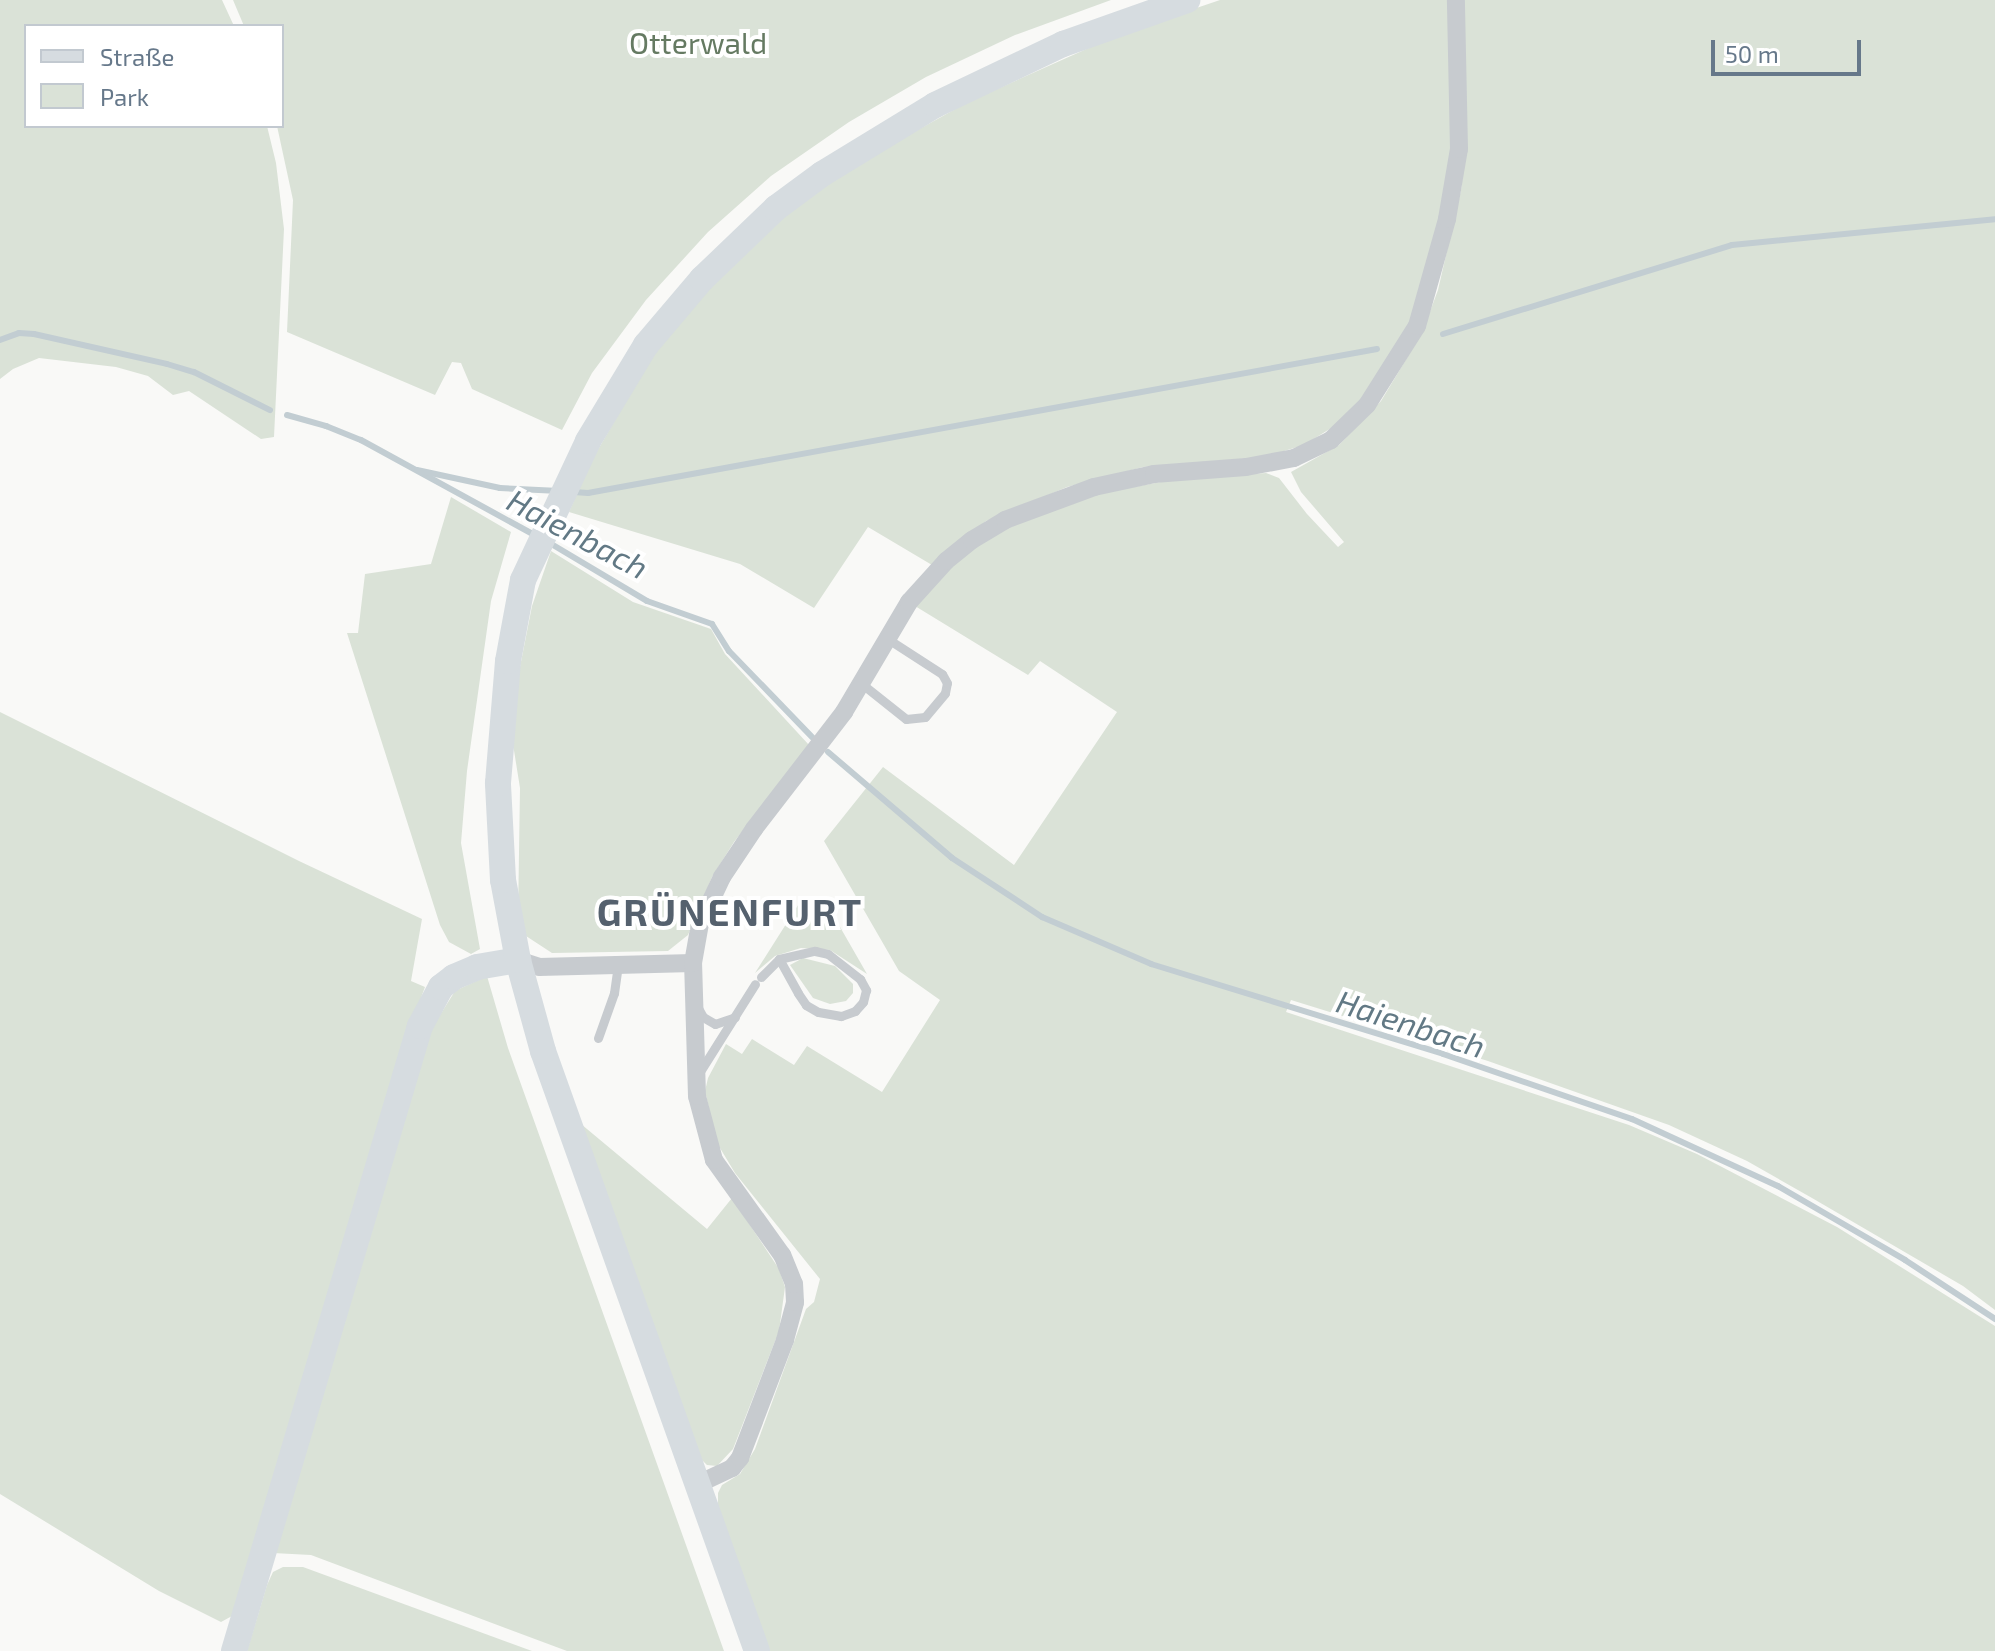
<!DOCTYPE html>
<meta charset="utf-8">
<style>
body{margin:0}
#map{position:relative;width:1995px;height:1651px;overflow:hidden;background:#f9f9f7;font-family:"Exo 2",sans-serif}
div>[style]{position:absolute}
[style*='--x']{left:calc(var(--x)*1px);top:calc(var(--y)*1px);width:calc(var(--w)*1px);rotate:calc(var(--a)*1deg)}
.green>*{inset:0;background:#dae2d7}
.stream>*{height:6px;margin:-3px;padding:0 3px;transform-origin:3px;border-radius:3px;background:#c2cdd2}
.lane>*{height:9px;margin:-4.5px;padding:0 4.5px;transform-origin:4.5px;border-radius:4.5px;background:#c7cbcf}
.street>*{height:18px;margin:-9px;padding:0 9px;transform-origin:9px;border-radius:9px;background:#c7cbcf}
.secondary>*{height:26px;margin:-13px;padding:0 13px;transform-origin:13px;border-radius:13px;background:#d6dce0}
span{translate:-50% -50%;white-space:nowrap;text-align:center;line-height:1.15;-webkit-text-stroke:8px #fff;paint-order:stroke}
.park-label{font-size:30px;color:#657a62}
.water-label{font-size:32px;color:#627985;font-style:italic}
.district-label{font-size:38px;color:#55616e;font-weight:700;letter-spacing:2px}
.legend{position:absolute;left:24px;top:24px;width:260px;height:104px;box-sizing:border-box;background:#fff;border:2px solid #c2c9d0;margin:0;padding:10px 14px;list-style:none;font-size:24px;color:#66788a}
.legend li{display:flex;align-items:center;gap:16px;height:40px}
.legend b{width:40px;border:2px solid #c2c9d0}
.scale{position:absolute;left:1711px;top:40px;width:150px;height:36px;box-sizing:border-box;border:4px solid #66788a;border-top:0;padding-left:10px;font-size:24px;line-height:28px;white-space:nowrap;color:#66788a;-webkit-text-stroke:6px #fff;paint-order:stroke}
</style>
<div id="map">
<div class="green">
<div style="clip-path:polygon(0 0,222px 0,234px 26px,26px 26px,26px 126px,267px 126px,276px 163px,284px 229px,274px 437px,261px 439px,189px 391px,173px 395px,148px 376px,116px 367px,39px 358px,13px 369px,0 379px)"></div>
<div style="clip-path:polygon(233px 0,1111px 0,1015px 35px,926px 77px,849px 122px,771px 176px,708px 232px,646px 300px,592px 373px,562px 430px,472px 389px,461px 363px,452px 362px,435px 395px,287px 332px,293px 200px,277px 126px,282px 126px,282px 26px,244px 26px)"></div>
<div style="clip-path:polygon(1220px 0,1450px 0,1450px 156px,1443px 204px,1416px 309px,1401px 341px,1360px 402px,1336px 425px,1304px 445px,1264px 457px,1143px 467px,1067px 487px,986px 521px,932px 565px,868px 527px,814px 608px,740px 564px,569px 512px,592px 460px,655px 351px,696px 300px,794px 208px,853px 166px,968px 102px,1120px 34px)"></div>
<div style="clip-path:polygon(1463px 0,1995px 0,1995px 1310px,1963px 1286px,1812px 1198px,1747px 1161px,1669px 1125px,1488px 1061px,1291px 1000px,1286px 1012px,1629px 1125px,1697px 1154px,1837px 1227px,1995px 1326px,1995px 1651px,768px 1651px,718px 1510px,718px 1493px,722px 1485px,740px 1474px,755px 1449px,806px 1309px,814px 1302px,820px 1279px,735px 1173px,717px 1143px,705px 1091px,708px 1078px,726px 1044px,742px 1054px,752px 1039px,794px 1065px,807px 1046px,882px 1092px,940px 1000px,899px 971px,824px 841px,883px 767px,1014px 865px,1117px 712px,1040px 661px,1028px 675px,915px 606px,947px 568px,991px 536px,1042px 513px,1106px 492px,1172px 480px,1266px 473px,1279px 478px,1307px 514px,1338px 547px,1344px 542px,1301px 492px,1291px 472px,1339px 445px,1381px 401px,1422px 333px,1438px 290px,1461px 190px,1467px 140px)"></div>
<div style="clip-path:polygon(451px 497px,511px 532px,491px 601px,467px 771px,461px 843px,480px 949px,471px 954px,449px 942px,440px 925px,347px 633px,358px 633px,365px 574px,431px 564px)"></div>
<div style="clip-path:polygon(551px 551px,633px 602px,711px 629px,725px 654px,809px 745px,734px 842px,712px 877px,688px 935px,668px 951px,552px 953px,526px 936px,518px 917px,520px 788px,512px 738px,518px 677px,532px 606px)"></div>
<div style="clip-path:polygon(0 712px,299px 861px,422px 919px,411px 981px,425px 987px,403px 1046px,232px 1616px,221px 1622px,159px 1591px,0 1494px)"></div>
<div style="clip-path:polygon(800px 902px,817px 919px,828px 906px,867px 974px,830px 950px,801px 948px,775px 956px,755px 973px)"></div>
<div style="clip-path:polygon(803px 958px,835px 966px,853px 984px,853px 993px,846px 1001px,830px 1004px,813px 998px,790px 965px)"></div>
<div style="clip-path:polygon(487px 976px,508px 1048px,724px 1651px,567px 1651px,311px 1555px,273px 1553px,422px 1044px,455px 991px)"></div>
<div style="clip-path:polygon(581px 1124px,707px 1229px,732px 1198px,779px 1269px,785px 1287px,779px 1331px,733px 1449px,717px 1466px,707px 1465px,700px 1458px)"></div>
<div style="clip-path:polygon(283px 1567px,303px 1567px,532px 1651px,247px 1651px,267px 1585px,273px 1572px)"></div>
</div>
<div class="stream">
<div style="--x:1443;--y:334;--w:302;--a:-17.1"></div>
<div style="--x:1732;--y:245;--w:264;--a:-5.6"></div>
<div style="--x:0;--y:340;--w:20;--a:-20"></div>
<div style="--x:19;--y:333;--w:15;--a:4"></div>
<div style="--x:34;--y:334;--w:136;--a:12.7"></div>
<div style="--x:167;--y:364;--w:28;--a:17"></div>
<div style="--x:194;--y:372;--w:85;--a:26.6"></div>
<div style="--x:287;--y:415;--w:41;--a:15.8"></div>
<div style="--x:326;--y:426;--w:38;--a:22"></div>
<div style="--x:361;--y:440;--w:202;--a:28.7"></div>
<div style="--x:417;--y:470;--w:85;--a:12.2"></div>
<div style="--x:500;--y:488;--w:59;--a:2.9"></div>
<div style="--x:574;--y:492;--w:14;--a:4"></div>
<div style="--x:588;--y:493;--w:802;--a:-10.34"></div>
<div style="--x:548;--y:542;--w:115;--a:30.8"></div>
<div style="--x:647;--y:601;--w:69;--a:19.5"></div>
<div style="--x:712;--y:624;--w:32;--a:58"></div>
<div style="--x:729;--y:651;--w:120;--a:46"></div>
<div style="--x:828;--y:752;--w:163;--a:40.5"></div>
<div style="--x:952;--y:858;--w:108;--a:33.2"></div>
<div style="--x:1042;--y:917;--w:119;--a:23.3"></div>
<div style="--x:1151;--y:964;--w:306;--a:17.1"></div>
<div style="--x:1443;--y:1054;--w:200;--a:19"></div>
<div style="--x:1632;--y:1119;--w:161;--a:24.7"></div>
<div style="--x:1778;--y:1186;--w:147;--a:30.2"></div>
<div style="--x:1905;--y:1260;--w:108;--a:33.2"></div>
</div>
<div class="lane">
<div style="--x:862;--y:684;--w:56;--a:38.5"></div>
<div style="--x:906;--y:719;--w:19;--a:-6"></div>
<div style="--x:925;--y:717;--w:31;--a:-50"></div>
<div style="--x:945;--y:693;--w:10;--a:-79"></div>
<div style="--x:947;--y:683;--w:10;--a:-119"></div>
<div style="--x:942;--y:674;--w:64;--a:-147.1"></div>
<div style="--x:761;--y:977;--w:25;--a:-45"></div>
<div style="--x:779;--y:959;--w:37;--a:-13"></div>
<div style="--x:815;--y:951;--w:13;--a:13"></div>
<div style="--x:828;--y:954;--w:41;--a:38"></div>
<div style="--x:860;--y:979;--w:13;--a:61"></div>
<div style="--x:866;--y:990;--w:12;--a:104"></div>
<div style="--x:863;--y:1002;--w:12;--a:132"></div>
<div style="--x:855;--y:1011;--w:15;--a:160"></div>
<div style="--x:841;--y:1016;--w:23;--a:-170"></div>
<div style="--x:818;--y:1012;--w:14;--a:-150"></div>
<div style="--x:806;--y:1005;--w:14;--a:-124"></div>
<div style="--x:798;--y:993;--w:39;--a:-119"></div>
<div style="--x:698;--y:1008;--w:10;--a:61"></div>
<div style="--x:703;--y:1017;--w:14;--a:30"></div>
<div style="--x:715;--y:1024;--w:21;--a:-19"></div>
<div style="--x:598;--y:1038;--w:48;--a:-70.4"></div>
<div style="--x:614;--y:993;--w:29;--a:-82"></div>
<div style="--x:699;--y:1073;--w:105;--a:-57.8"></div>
</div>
<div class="street">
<div style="--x:518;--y:960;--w:22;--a:18"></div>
<div style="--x:539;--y:967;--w:154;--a:-1.5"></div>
<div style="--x:698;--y:1484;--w:38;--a:-25"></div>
<div style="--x:732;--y:1468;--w:13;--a:-51"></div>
<div style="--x:740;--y:1458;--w:126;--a:-69.1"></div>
<div style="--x:785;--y:1340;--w:39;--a:-75"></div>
<div style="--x:795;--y:1302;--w:18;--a:-93"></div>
<div style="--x:794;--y:1284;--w:31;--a:-112"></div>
<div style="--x:782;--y:1255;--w:117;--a:-125.6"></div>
<div style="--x:714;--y:1160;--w:66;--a:-104.9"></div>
<div style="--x:697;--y:1096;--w:133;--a:-91.7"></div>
<div style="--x:693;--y:963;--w:40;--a:-80"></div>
<div style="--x:700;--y:924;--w:52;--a:-64.9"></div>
<div style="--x:722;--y:877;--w:58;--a:-56.3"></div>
<div style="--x:754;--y:829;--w:148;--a:-52.4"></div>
<div style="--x:844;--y:712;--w:128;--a:-59.4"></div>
<div style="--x:909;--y:602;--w:55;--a:-47.9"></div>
<div style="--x:946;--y:561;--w:33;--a:-39"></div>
<div style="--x:972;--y:540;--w:39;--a:-31"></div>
<div style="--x:1005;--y:520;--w:95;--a:-20.3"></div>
<div style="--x:1094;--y:487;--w:61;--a:-12.2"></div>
<div style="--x:1154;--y:474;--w:92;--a:-4.4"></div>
<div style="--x:1246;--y:467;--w:49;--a:-10.6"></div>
<div style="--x:1294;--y:458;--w:41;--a:-25.9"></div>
<div style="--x:1331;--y:440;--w:50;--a:-44.2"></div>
<div style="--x:1367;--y:405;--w:93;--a:-57.7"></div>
<div style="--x:1417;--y:326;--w:111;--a:-74.3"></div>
<div style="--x:1447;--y:219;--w:71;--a:-80.3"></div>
<div style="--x:1459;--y:149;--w:149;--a:-91.2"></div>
</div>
<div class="secondary">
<div style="--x:234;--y:1651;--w:652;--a:-73.43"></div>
<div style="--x:420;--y:1026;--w:44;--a:-61.7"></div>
<div style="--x:441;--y:987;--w:16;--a:-38"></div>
<div style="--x:454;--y:977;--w:25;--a:-23"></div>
<div style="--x:477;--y:967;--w:42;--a:-9.7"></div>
<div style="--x:757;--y:1651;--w:637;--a:-109.63"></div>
<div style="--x:543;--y:1051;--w:94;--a:-105.4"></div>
<div style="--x:518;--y:960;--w:81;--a:-100.6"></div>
<div style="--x:503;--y:880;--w:97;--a:-93"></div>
<div style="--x:498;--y:783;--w:122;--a:-85.3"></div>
<div style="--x:508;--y:661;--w:82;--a:-79.5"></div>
<div style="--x:523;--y:580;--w:153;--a:-64.9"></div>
<div style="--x:588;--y:441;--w:112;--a:-58.9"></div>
<div style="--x:646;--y:345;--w:87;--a:-49.7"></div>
<div style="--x:702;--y:279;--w:103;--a:-43.8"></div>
<div style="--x:776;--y:208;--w:57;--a:-36.5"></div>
<div style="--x:822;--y:174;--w:132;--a:-31.4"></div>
<div style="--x:935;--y:105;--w:142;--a:-25.5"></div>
<div style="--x:1063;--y:44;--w:132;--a:-19.5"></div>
</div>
<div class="park-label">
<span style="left:698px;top:42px">Otterwald</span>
</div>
<div class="water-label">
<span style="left:578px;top:533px;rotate:28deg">Haienbach</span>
<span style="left:1411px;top:1023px;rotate:18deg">Haienbach</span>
</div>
<div class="district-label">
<span style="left:730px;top:912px">GRÜNENFURT</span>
</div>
<ul class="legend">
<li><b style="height:10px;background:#d6dce0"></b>Straße</li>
<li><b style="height:22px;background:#dae2d7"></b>Park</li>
</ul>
<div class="scale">50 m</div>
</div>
